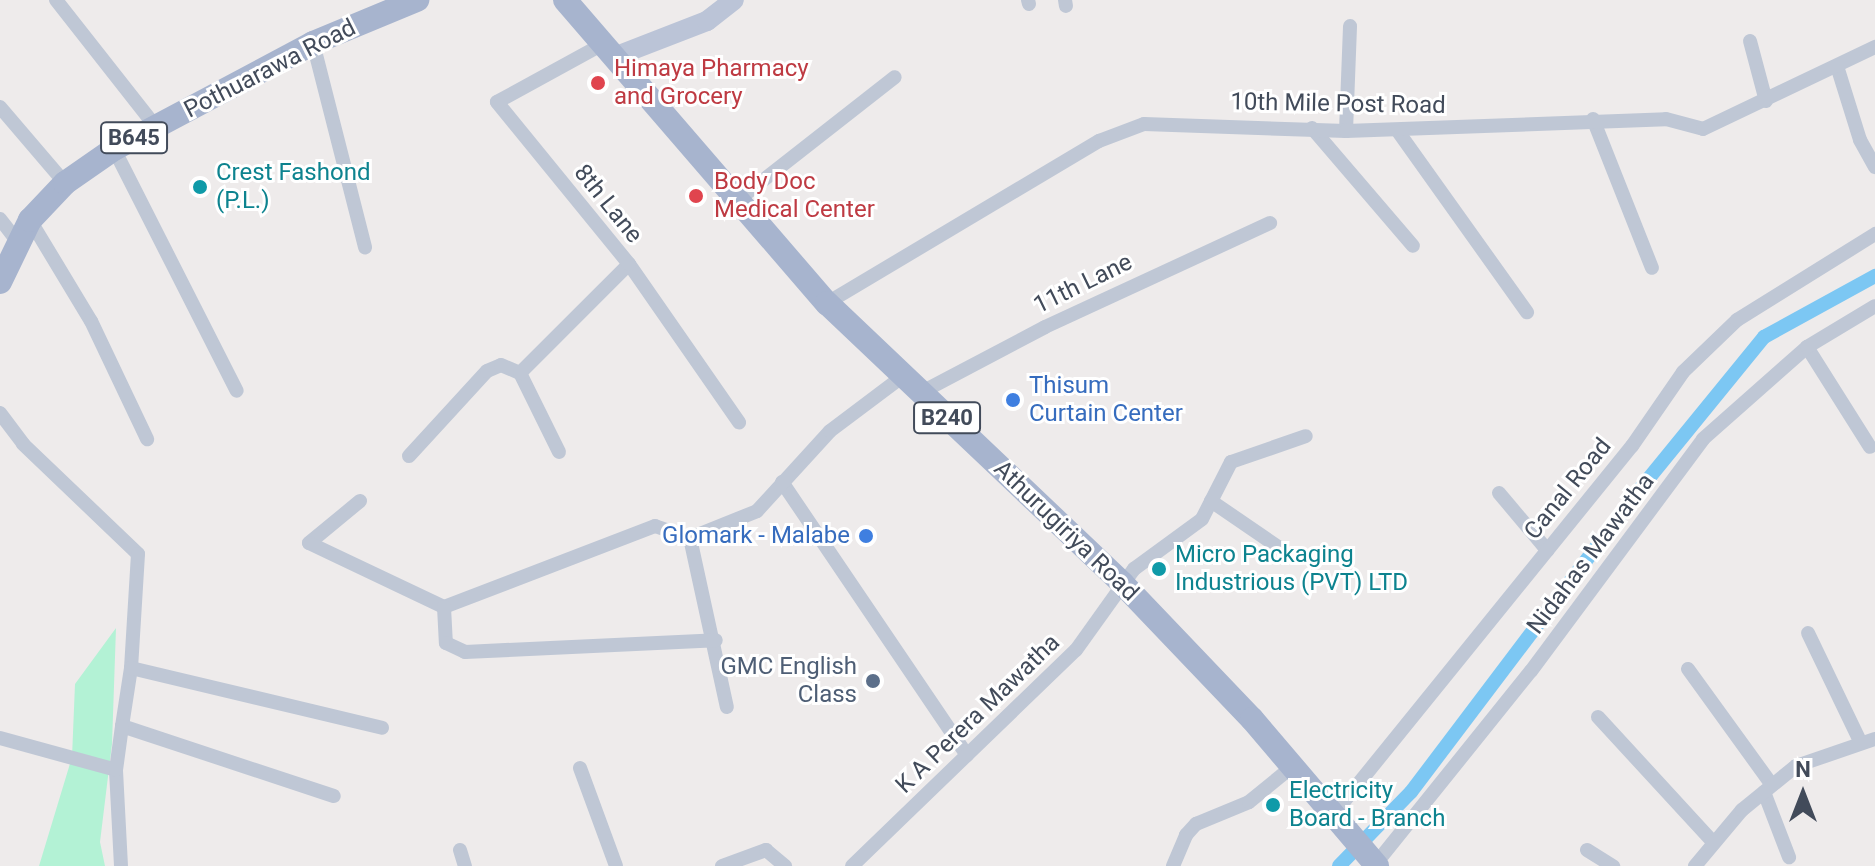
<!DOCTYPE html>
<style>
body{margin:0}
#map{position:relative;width:1875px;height:866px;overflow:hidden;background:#eeebeb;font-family:Roboto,sans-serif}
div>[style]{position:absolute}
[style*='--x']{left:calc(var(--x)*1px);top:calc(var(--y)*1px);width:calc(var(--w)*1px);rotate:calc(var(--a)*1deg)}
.green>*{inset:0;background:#b3f2d5}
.canal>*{height:14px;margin:-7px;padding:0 7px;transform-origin:7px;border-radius:7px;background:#7cc7f3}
.street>*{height:14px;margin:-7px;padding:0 7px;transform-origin:7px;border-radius:7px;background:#bfc7d5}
.secondary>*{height:20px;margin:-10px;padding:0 10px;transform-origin:10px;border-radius:10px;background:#bbc4d7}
.primary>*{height:24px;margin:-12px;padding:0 12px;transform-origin:12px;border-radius:12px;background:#a7b4ce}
.dots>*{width:22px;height:22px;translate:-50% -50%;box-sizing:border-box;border:4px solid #fff;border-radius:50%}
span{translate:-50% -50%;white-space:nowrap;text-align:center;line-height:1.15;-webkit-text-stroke:6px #fff;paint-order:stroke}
.shield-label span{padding:2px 6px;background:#fff;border:2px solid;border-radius:6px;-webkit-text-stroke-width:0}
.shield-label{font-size:22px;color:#424b5a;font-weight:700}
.street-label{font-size:24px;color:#424b5a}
.health-label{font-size:24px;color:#be3a42}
.left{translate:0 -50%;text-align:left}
.culture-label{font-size:24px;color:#0d838f}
.shop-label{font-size:24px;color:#366cbe}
.right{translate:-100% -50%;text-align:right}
.service-label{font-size:24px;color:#4e5e75}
.north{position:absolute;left:1763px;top:754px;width:80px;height:80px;-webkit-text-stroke:6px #fff;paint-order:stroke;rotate:0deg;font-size:22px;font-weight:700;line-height:32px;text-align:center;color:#424b5a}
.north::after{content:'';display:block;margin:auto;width:28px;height:36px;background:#424b5a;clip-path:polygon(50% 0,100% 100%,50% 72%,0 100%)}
</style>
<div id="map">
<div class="green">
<div style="clip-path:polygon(116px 628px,112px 744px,100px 842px,105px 866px,39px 866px,72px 757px,75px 684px)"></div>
</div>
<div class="canal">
<div style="--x:1339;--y:866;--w:103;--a:-45.8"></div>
<div style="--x:1411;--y:792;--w:373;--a:-52.9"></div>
<div style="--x:1636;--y:494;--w:203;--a:-50.8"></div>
<div style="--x:1764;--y:337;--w:127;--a:-28.8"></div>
</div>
<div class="street">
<div style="--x:56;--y:0;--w:162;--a:51.8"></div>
<div style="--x:1028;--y:0;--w:4;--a:76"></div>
<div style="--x:1065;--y:0;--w:6;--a:81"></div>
<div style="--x:1750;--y:41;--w:62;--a:75.1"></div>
<div style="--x:313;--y:43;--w:211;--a:75.7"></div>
<div style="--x:1837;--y:66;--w:77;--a:72.7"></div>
<div style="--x:1860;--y:140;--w:31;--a:61"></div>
<div style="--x:0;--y:107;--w:100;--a:49.5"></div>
<div style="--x:1593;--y:119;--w:160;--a:68.4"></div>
<div style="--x:1312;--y:128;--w:155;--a:49.4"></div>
<div style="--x:1397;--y:130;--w:224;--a:54.5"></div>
<div style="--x:1346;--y:131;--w:105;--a:-87.8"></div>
<div style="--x:114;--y:149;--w:271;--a:63.1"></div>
<div style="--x:738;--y:200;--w:199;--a:-38.1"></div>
<div style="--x:0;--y:219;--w:29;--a:52"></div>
<div style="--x:30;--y:220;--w:118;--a:58.9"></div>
<div style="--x:91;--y:321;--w:131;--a:64.6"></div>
<div style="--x:629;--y:264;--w:193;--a:55.2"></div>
<div style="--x:827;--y:303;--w:317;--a:-30.8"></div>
<div style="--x:1099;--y:141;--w:48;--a:-20.7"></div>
<div style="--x:1144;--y:124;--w:202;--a:2"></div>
<div style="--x:1346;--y:131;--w:320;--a:-2.1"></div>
<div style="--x:1666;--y:119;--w:38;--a:15"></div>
<div style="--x:1703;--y:129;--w:191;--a:-25.5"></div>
<div style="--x:1807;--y:347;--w:118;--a:57.8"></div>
<div style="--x:520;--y:373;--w:88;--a:63.7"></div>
<div style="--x:920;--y:393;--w:141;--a:-27.8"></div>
<div style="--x:1045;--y:327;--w:248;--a:-24.8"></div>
<div style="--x:0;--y:413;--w:39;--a:53"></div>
<div style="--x:23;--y:444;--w:159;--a:43.7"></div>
<div style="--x:138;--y:554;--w:114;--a:93.5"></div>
<div style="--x:131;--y:668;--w:59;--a:98.8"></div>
<div style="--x:122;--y:726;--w:223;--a:18.3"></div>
<div style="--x:409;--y:456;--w:115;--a:-47.5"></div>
<div style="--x:487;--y:371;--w:15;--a:-23"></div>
<div style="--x:501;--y:365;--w:21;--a:23"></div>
<div style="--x:520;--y:373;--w:154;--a:-45"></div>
<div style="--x:629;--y:264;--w:209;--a:-129.2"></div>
<div style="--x:497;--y:102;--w:121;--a:-28.7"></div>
<div style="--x:782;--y:482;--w:330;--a:55.9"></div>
<div style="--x:1499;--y:493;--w:75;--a:49.9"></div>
<div style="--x:360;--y:501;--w:66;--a:140.5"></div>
<div style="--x:309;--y:543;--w:149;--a:25.4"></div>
<div style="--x:444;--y:607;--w:226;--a:-21"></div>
<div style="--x:655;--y:526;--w:37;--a:19"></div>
<div style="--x:690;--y:538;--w:173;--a:77.7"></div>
<div style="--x:1211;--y:501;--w:85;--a:34.4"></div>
<div style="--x:690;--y:538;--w:72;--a:-21.9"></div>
<div style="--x:757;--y:511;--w:108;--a:-47.6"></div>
<div style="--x:830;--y:431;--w:90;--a:-36.9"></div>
<div style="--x:444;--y:607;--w:36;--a:87"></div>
<div style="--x:446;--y:643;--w:21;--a:25"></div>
<div style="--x:465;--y:652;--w:251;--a:-2.7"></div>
<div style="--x:1808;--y:633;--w:122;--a:64.3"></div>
<div style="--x:131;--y:668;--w:258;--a:13.4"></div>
<div style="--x:1688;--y:669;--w:143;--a:54.1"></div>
<div style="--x:1598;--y:717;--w:171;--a:47.4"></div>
<div style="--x:0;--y:738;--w:120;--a:15.4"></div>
<div style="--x:580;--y:768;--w:104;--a:69.8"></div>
<div style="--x:1764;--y:792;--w:70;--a:69"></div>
<div style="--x:1333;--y:815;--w:475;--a:-51"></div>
<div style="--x:1632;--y:446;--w:90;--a:-55.4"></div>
<div style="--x:1683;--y:372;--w:75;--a:-43.9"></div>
<div style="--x:1737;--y:320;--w:163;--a:-31.9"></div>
<div style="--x:460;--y:850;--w:17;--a:73"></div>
<div style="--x:1587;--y:850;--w:31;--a:32"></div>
<div style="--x:121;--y:866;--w:96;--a:-93"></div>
<div style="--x:116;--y:770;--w:44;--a:-82.2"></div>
<div style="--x:722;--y:866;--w:47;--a:-20"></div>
<div style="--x:766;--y:850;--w:25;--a:40"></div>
<div style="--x:852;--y:866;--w:311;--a:-44"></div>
<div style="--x:1076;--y:650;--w:100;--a:-54.4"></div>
<div style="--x:1134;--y:569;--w:84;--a:-36.3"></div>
<div style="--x:1202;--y:519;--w:64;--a:-63"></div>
<div style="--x:1231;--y:462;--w:79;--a:-19.1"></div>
<div style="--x:1173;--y:866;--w:34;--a:-67"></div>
<div style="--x:1186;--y:835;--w:15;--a:-48"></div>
<div style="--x:1196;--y:824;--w:57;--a:-22.5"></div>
<div style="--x:1249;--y:802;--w:57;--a:-39.3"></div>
<div style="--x:1374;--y:866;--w:250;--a:-51.2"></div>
<div style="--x:1531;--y:671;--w:289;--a:-53.4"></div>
<div style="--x:1703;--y:439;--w:139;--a:-41.5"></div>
<div style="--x:1807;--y:347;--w:79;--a:-31.1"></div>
<div style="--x:1695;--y:866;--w:73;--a:-50"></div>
<div style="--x:1742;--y:810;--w:70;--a:-39.2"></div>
<div style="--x:1796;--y:766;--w:83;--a:-18.9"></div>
</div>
<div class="secondary">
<div style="--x:614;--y:57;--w:100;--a:-21.2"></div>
<div style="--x:707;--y:21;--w:34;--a:-38"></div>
</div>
<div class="primary">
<div style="--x:565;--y:0;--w:401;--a:49.2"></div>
<div style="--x:827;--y:303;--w:407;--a:43.5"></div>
<div style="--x:1122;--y:583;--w:188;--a:46.3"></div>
<div style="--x:1252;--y:719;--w:193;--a:49.6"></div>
<div style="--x:0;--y:282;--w:69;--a:-64.2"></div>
<div style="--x:30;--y:220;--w:51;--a:-46.6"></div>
<div style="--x:65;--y:183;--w:60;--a:-34.8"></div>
<div style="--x:114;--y:149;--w:225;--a:-28"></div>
<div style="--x:313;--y:43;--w:113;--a:-22.5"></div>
</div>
<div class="dots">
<div style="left:598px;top:83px;background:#e0444e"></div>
<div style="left:200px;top:187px;background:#0f9aa8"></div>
<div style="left:696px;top:196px;background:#e0444e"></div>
<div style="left:1013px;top:400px;background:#3f7fe0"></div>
<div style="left:866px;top:536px;background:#3f7fe0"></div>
<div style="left:1159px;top:569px;background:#0f9aa8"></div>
<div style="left:873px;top:681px;background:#5c6f8a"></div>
<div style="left:1273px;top:805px;background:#0f9aa8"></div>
</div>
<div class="shield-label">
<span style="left:134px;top:138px">B645</span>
<span style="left:947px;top:418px">B240</span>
</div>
<div class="street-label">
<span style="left:270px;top:69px;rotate:-27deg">Pothuarawa Road</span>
<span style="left:1338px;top:104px;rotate:1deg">10th Mile Post Road</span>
<span style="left:608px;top:204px;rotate:51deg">8th Lane</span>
<span style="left:1083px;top:284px;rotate:-26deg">11th Lane</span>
<span style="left:1568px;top:489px;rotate:-51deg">Canal Road</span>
<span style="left:1066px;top:531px;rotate:44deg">Athurugiriya Road</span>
<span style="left:1591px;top:554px;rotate:-53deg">Nidahas Mawatha</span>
<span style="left:978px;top:714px;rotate:-44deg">K A Perera Mawatha</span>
</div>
<div class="health-label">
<span class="left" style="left:614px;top:83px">Himaya Pharmacy<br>and Grocery</span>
<span class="left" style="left:714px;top:196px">Body Doc<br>Medical Center</span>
</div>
<div class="culture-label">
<span class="left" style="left:216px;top:187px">Crest Fashond<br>(P.L.)</span>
<span class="left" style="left:1175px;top:569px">Micro Packaging<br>Industrious (PVT) LTD</span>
<span class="left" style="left:1289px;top:805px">Electricity<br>Board - Branch</span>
</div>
<div class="shop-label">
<span class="left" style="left:1029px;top:400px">Thisum<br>Curtain Center</span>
<span class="right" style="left:850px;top:536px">Glomark - Malabe</span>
</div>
<div class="service-label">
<span class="right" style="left:857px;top:681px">GMC English<br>Class</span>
</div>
<div class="north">N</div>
</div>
